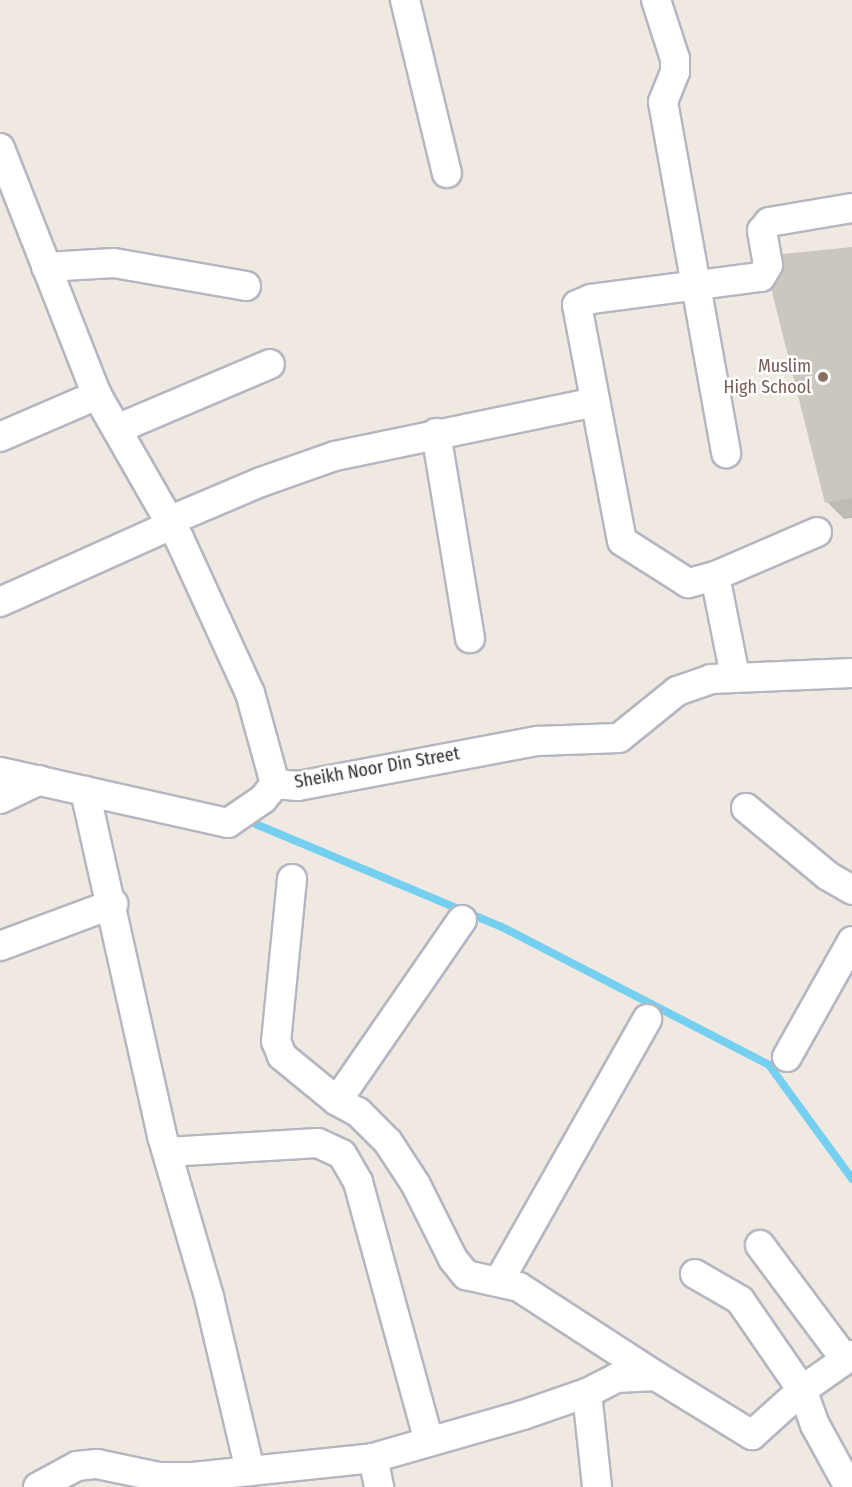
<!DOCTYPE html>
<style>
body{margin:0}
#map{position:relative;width:852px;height:1487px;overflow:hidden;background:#efe9e1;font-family:"Fira Sans Condensed",sans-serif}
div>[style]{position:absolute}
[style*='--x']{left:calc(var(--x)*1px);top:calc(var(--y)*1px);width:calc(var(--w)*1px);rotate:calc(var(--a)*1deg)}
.shadow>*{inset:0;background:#0003}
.stream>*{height:8px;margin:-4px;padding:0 4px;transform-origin:4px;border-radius:4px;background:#75cff0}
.building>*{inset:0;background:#cbc7bf}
.roads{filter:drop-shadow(2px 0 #b4b7c1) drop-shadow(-2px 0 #b4b7c1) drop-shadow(0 2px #b4b7c1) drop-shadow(0 -2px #b4b7c1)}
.minor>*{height:28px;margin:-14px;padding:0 14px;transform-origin:14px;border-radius:14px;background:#fff}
.dots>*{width:16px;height:16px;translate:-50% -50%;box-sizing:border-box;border:3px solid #fff;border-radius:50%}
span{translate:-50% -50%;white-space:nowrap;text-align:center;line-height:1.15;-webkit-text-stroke:5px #fff;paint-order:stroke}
.education-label{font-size:18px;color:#785e54}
.right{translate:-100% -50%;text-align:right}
.street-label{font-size:18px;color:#2e2e2e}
</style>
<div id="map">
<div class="shadow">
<div style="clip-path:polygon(852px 249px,852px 518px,844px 519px,827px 502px)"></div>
</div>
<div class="stream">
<div style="--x:246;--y:820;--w:277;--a:22.7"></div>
<div style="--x:502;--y:927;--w:301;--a:27.3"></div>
<div style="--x:769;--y:1065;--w:141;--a:53.9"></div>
</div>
<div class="building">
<div style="clip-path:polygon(852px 247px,852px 498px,825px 503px,763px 256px)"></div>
</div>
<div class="roads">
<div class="minor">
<div style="--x:405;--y:0;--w:178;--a:76.4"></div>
<div style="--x:656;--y:0;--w:62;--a:72.1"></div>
<div style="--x:675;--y:59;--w:13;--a:90"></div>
<div style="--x:675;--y:72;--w:32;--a:112"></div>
<div style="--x:663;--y:102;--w:357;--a:79.8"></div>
<div style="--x:0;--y:148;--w:265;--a:68.6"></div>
<div style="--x:97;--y:395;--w:165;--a:60.2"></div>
<div style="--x:179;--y:538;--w:170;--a:65.4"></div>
<div style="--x:250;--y:693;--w:94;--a:74.6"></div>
<div style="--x:275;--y:784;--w:23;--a:5"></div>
<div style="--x:298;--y:786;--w:243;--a:-10.7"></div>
<div style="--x:537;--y:741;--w:82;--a:-2.1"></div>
<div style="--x:619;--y:738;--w:75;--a:-39"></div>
<div style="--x:677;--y:691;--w:36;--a:-19"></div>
<div style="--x:711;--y:679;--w:141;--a:-2.4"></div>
<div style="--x:46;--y:267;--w:68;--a:-3.4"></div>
<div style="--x:114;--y:263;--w:134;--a:9.9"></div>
<div style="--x:117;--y:429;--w:166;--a:-23"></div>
<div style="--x:436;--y:433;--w:208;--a:80.6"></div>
<div style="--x:0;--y:437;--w:106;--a:-23.4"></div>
<div style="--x:169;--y:521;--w:100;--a:-23"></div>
<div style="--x:261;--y:482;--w:78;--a:-19.4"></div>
<div style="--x:335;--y:456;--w:266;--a:-11.7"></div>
<div style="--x:715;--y:576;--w:111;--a:-23.3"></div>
<div style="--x:0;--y:602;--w:188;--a:-24.2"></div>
<div style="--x:735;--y:676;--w:102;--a:-101.3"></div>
<div style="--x:715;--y:576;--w:28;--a:165"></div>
<div style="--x:688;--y:583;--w:78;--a:-147.5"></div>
<div style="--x:622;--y:541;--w:240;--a:-100.8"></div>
<div style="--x:577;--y:305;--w:15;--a:-23"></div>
<div style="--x:591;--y:299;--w:171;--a:-7.4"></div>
<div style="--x:761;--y:277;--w:14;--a:-60"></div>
<div style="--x:768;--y:265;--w:35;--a:-100"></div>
<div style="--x:762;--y:231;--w:11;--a:-52"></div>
<div style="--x:769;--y:222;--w:84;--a:-9.6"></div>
<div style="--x:0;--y:772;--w:234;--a:12.6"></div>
<div style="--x:228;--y:823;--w:42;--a:-34.4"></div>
<div style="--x:263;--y:799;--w:19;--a:-51"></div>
<div style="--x:85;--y:791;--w:353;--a:77.4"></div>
<div style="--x:162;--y:1136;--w:168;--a:73.7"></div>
<div style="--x:209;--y:1297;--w:179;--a:76.7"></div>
<div style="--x:0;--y:799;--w:44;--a:-25.4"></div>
<div style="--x:746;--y:808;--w:107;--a:39.7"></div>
<div style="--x:828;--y:876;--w:28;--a:30"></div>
<div style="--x:292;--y:879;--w:163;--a:95.6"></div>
<div style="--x:276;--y:1041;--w:16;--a:68"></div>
<div style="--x:282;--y:1056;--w:71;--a:39.3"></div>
<div style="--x:337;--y:1101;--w:24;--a:28"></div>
<div style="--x:358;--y:1112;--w:42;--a:45"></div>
<div style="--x:388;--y:1142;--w:51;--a:56.9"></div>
<div style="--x:416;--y:1185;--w:83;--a:63.4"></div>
<div style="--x:453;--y:1259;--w:21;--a:51"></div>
<div style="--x:466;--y:1275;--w:54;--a:12.8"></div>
<div style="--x:519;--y:1287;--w:163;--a:33"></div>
<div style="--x:0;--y:946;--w:121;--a:-20.4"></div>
<div style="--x:787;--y:1057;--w:133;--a:-60.7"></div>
<div style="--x:337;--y:1101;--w:220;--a:-55.4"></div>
<div style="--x:167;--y:1152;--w:151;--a:-3.4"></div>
<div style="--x:318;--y:1143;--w:26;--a:25"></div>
<div style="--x:342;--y:1154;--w:32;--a:60"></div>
<div style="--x:358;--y:1182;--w:269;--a:74.7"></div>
<div style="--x:760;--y:1245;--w:142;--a:53.3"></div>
<div style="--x:499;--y:1281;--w:301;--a:-60.5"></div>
<div style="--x:587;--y:1393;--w:95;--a:83.9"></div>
<div style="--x:373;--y:1458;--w:30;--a:78"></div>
<div style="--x:38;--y:1487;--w:44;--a:-28.3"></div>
<div style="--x:77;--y:1466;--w:20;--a:-6"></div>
<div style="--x:97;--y:1464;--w:63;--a:11.8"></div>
<div style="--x:159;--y:1477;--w:34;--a:0"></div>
<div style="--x:193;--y:1477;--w:181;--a:-6"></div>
<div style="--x:373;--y:1458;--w:156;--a:-16"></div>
<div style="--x:523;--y:1415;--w:68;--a:-19"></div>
<div style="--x:587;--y:1393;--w:33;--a:-27"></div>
<div style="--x:616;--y:1378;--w:40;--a:-2.9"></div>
<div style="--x:656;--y:1376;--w:113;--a:31.6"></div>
<div style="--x:752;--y:1435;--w:67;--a:-42"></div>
<div style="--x:802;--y:1390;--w:109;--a:-124.6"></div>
<div style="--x:740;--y:1300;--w:52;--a:-150"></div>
<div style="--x:849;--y:1487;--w:71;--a:-118.7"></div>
<div style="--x:815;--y:1425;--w:37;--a:-110"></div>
<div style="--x:802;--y:1390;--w:61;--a:-35"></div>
</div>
</div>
<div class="dots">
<div style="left:823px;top:377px;background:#8d6e63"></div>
</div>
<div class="education-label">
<span class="right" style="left:811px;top:377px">Muslim<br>High School</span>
</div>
<div class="street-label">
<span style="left:377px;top:768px;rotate:-10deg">Sheikh Noor Din Street</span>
</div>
</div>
